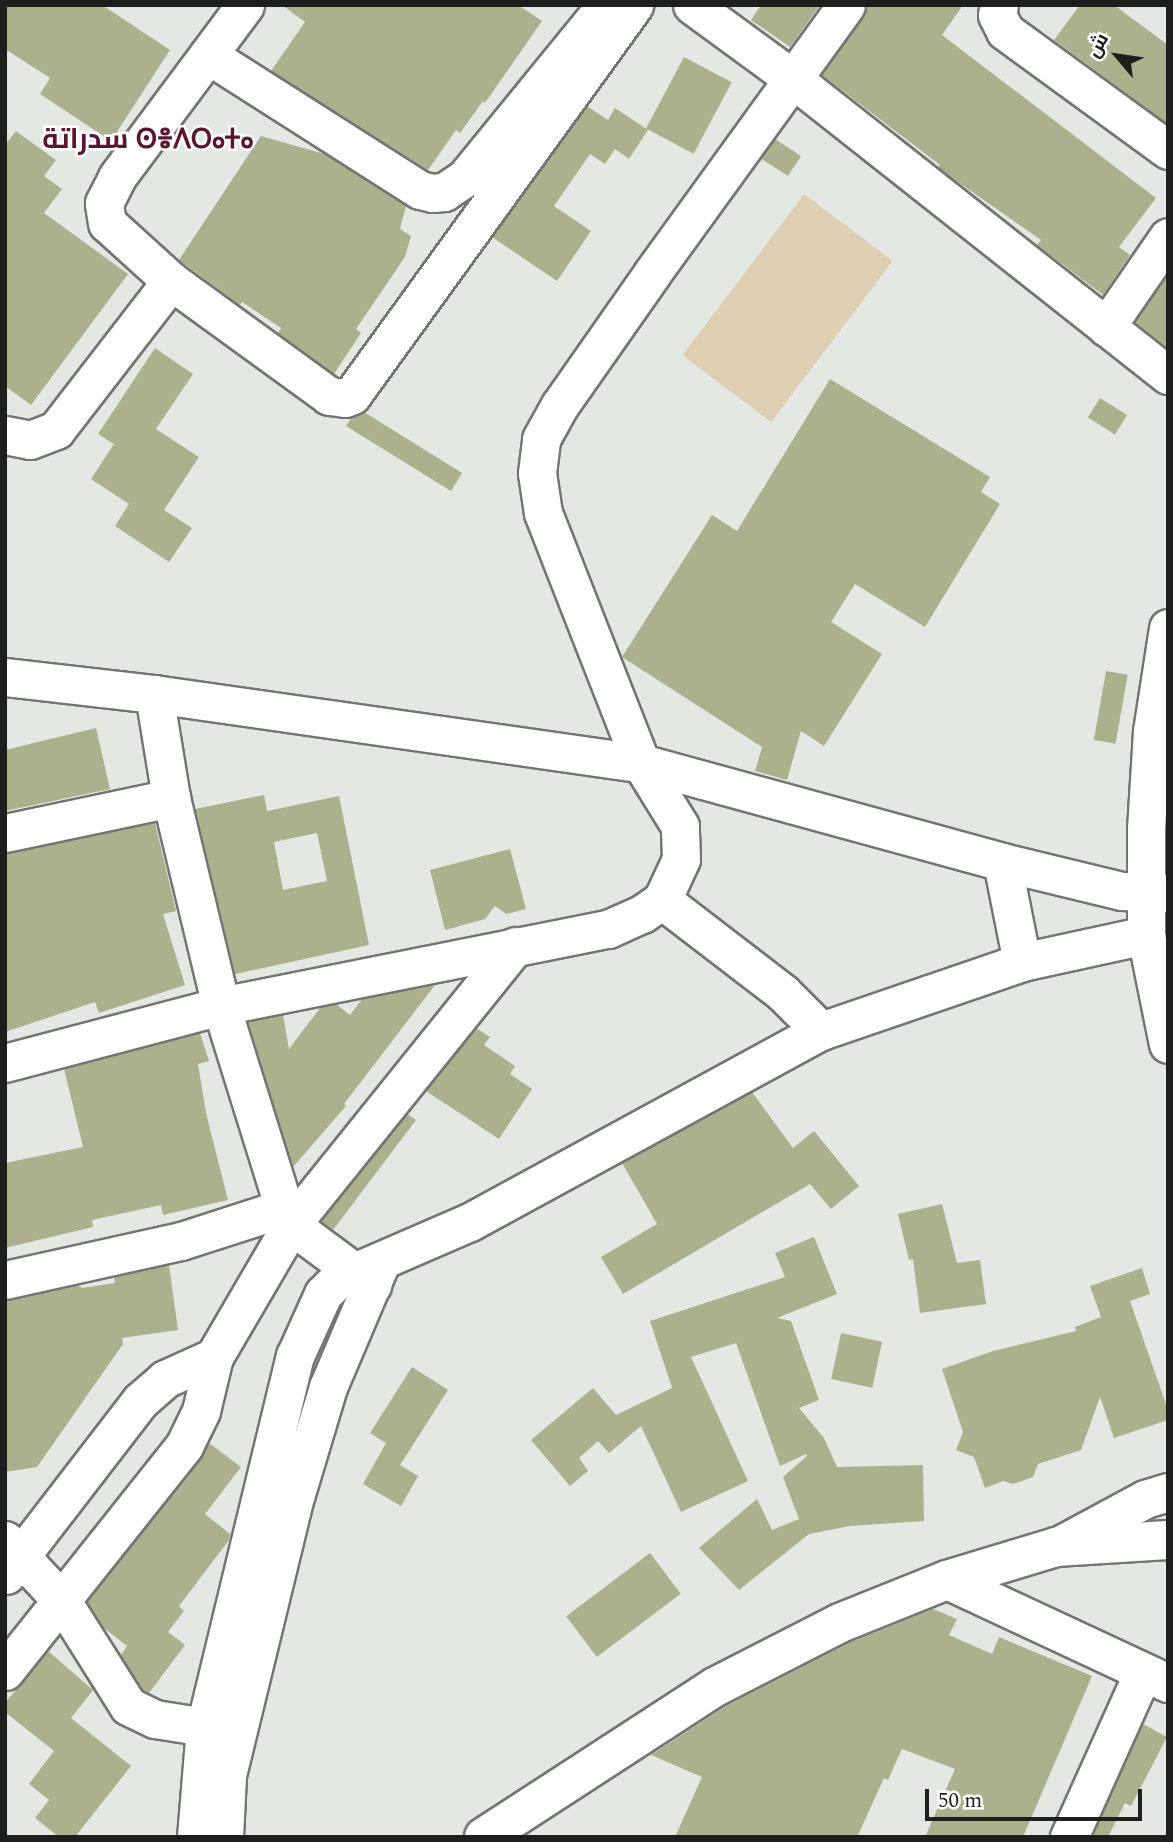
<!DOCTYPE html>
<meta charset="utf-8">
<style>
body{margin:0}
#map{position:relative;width:1173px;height:1842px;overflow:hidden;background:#e4e8e3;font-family:Spectral,Cairo,"Noto Sans Tifinagh",serif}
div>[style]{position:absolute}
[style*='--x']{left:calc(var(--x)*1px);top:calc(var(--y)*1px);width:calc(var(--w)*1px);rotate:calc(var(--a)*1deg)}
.green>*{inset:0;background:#decfb2;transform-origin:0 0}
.building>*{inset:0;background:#adb08d;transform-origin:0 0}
.roads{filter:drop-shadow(2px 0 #727671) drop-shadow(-2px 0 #727671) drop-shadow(0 2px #727671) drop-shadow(0 -2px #727671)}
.minor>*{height:37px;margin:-18.5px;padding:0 18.5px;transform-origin:18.5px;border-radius:18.5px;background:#fff}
.major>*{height:38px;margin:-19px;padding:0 19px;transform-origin:19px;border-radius:19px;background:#fff}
span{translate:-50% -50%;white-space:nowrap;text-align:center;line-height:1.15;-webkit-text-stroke:5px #fff;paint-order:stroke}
.district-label{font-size:28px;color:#59162f;font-weight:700}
.frame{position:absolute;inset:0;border:7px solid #1e1f1d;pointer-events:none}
.north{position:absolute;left:1082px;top:21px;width:70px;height:70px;-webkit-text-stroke:5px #fff;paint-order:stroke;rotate:299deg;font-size:19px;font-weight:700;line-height:28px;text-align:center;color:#1e1f1d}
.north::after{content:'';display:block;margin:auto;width:24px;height:32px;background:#1e1f1d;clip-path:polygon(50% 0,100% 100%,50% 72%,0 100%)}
.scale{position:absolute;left:925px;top:1789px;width:217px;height:32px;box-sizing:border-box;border:4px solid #1e1f1d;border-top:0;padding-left:9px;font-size:21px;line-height:24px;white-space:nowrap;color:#1e1f1d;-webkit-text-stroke:5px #fff;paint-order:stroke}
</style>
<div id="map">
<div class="green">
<div style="left:804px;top:194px;width:111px;height:202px;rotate:37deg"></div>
</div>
<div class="building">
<div style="clip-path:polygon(5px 5px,102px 5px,170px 50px,111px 141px,40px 94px,50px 78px,5px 49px)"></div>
<div style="clip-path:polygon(282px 5px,518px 5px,542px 21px,485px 103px,483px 101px,460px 133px,456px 130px,428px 170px,271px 71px,305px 22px)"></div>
<div style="clip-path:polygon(761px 5px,820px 5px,790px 47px,751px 20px)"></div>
<div style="clip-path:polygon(867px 5px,963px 5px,942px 35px,1156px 198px,1119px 247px,1130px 255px,1103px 295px,1037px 245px,1041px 240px,948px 175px,938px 167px,940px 165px,822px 75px,863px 17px)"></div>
<div style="clip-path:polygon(1080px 5px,1114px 5px,1168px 45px,1168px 124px,1054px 40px)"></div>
<div style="left:684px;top:57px;width:54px;height:81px;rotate:28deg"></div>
<div style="clip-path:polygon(587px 106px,608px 120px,615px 108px,648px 130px,629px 159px,615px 149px,605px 164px,590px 154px,554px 206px,591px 231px,557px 281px,492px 237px)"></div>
<div style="clip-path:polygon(16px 131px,56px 160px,44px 176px,62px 189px,44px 213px,128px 274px,31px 405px,5px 386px,5px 145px)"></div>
<div style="clip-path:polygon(261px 136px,324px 154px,406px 206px,400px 229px,411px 236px,405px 257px,356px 329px,361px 333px,334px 374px,278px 333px,281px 328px,242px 302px,240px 305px,179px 260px)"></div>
<div style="left:775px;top:139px;width:31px;height:24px;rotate:33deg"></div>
<div style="clip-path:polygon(1164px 279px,1168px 282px,1168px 348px,1135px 322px)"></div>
<div style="clip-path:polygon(155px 348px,193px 374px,156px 429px,199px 457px,164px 510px,192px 528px,169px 562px,115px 526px,129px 504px,91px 479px,114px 444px,98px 434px)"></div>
<div style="clip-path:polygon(830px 379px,990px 477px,981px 492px,1000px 504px,925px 627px,855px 584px,831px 622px,882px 654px,824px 746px,801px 731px,787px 780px,755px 771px,762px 747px,622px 657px,712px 515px,737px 531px)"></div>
<div style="left:1100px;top:398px;width:32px;height:23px;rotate:32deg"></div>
<div style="clip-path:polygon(364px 412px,462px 473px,451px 491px,346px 426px,351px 418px)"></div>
<div style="left:1106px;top:671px;width:22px;height:70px;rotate:10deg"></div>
<div style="clip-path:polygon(96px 728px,110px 789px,5px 811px,5px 750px)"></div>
<div style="clip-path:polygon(evenodd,264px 795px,267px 811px,339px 796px,369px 945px,235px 974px,195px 809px,264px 795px,317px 833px,327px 881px,283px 890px,274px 842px,317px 833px)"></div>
<div style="clip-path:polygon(155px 823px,176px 911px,163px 914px,185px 985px,99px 1013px,95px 1002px,5px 1032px,5px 853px)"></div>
<div style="clip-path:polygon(510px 849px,526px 909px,506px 914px,495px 906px,485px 919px,445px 930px,430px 870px)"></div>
<div style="clip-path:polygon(435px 985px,344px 1104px,346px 1106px,293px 1167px,248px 1022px,283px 1015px,289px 1049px,320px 1008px,336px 1004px,350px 1015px,362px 999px)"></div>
<div style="clip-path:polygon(476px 1028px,490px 1037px,484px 1045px,515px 1066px,510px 1074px,532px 1089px,499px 1139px,426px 1091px)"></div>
<div style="clip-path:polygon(200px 1033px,209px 1061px,198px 1064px,206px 1113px,228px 1200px,163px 1215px,161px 1205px,92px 1220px,93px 1227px,5px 1248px,5px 1163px,83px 1147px,64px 1069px)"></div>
<div style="clip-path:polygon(752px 1092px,793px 1148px,814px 1131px,859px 1186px,831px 1209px,810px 1184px,623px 1294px,601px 1257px,657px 1224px,622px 1163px)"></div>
<div style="clip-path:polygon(407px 1114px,416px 1120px,333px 1230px,321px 1221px)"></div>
<div style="clip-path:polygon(942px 1204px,957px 1263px,980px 1260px,986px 1304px,920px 1313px,913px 1259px,909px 1260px,898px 1214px)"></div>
<div style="clip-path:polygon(814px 1237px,837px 1294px,777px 1318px,791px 1321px,819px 1400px,799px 1408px,824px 1438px,837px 1467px,923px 1465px,924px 1521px,850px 1526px,809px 1534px,739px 1590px,699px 1548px,757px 1499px,772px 1530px,799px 1519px,783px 1477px,807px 1456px,806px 1454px,780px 1466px,736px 1343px,691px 1357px,748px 1481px,681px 1512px,641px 1426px,609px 1453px,598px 1441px,579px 1458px,588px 1471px,570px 1486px,531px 1440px,593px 1388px,616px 1415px,672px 1388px,650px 1321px,785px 1277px,775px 1253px)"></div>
<div style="clip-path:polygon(169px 1265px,178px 1330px,122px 1338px,123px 1344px,37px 1467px,5px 1472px,5px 1300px,78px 1285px,82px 1288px,115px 1283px,114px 1277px)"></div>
<div style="clip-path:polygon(1142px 1268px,1150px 1294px,1130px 1301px,1168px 1410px,1168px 1420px,1114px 1438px,1100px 1397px,1081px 1450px,1038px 1464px,1033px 1477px,1013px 1484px,1003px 1481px,985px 1488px,974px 1457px,956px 1450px,963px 1432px,942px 1369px,993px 1351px,1076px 1331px,1075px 1327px,1101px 1317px,1090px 1286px)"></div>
<div style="left:841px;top:1333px;width:42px;height:47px;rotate:12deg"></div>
<div style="clip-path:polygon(412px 1367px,448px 1390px,400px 1465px,418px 1476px,401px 1506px,363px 1484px,386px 1443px,370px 1433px)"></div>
<div style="clip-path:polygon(209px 1443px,241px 1467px,205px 1514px,230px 1534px,229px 1540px,179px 1606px,184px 1611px,168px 1632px,185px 1645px,149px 1693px,143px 1690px,121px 1655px,127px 1646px,104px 1628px,87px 1602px,200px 1459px)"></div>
<div style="left:650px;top:1553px;width:51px;height:105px;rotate:53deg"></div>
<div style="clip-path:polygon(933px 1609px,957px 1619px,949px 1635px,992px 1654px,999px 1637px,1092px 1676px,1023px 1837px,925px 1837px,955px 1769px,902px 1749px,888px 1780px,884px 1778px,857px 1837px,675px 1837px,702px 1777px,651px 1755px,726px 1706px,849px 1643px)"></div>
<div style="clip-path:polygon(48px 1651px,93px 1690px,71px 1718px,131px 1766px,75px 1837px,59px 1837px,35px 1818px,49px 1800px,29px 1784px,54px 1751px,5px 1712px,5px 1703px)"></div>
<div style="clip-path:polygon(1143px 1724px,1167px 1737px,1131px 1806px,1125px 1803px,1108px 1837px,1092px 1837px)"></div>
</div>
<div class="roads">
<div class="minor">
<div style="--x:692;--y:5;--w:125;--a:36.2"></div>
<div style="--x:793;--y:79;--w:478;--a:38.3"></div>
<div style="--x:999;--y:5;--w:10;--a:101"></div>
<div style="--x:997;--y:15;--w:18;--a:63"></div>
<div style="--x:1005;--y:31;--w:202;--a:36.1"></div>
<div style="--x:208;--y:55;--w:251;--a:32.5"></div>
<div style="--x:420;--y:190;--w:13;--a:13"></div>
<div style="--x:433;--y:193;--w:11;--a:-5"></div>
<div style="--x:444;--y:192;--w:25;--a:-34"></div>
<div style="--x:465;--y:178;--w:218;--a:-50.8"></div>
<div style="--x:171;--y:281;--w:86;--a:-137.8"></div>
<div style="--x:107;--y:223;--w:20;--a:-99"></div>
<div style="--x:104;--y:203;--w:29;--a:-63"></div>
<div style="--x:117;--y:177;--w:214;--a:-53.3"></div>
<div style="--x:1106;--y:327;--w:109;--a:-55.4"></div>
<div style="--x:5;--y:435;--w:25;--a:11"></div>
<div style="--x:30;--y:440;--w:28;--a:-21"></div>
<div style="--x:56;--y:430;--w:188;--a:-52.3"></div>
<div style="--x:171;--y:281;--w:195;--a:36"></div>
<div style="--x:329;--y:396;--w:16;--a:7"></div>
<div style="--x:345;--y:398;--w:8;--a:-23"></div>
<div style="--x:352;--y:395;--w:481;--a:-54.1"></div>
<div style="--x:1168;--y:628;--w:104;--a:98.8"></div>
<div style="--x:1152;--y:731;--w:97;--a:93.5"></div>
<div style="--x:1146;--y:828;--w:107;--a:90"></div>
<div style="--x:1146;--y:935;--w:111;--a:78.6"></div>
<div style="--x:5;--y:677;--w:150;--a:6.5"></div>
<div style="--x:154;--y:694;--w:492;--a:8.1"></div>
<div style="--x:641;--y:763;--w:374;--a:15.3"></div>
<div style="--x:1002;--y:862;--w:123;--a:13.6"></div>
<div style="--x:1122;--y:891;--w:46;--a:2.5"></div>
<div style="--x:154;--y:694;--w:105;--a:80.7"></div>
<div style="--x:171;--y:798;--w:214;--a:76.5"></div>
<div style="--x:221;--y:1006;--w:212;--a:72.7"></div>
<div style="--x:284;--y:1208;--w:18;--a:68"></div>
<div style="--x:291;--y:1225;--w:101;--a:36.5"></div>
<div style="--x:5;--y:833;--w:170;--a:-11.9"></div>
<div style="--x:1002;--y:862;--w:102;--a:78.7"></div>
<div style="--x:662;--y:900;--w:153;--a:37.5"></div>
<div style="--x:783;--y:993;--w:54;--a:45"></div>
<div style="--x:821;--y:1031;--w:213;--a:-18.9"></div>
<div style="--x:1022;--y:962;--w:127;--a:-12.3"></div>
<div style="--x:5;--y:1063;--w:223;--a:-14.8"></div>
<div style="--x:221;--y:1006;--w:395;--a:-11.3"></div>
<div style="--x:608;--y:929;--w:37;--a:-24"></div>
<div style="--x:642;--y:914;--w:24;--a:-35"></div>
<div style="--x:662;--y:900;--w:45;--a:-65.1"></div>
<div style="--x:681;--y:859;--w:33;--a:-92"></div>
<div style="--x:680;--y:826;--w:74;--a:-121.8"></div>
<div style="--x:641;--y:763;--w:269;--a:-111.4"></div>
<div style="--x:543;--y:513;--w:40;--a:-98.5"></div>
<div style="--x:537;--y:473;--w:34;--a:-83"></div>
<div style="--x:541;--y:439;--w:39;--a:-61"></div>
<div style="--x:560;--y:405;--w:162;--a:-55"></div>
<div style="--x:653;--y:272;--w:329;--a:-54.1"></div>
<div style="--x:5;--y:1280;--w:180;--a:-12.5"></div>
<div style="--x:181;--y:1241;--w:108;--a:-17.8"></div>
<div style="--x:5;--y:1540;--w:83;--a:46.9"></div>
<div style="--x:62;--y:1601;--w:124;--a:57.8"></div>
<div style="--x:128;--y:1706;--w:30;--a:26"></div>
<div style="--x:155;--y:1719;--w:51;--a:9.1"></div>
<div style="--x:205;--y:1727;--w:382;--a:-76.4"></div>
<div style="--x:295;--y:1356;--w:68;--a:-65.7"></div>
<div style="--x:323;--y:1294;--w:21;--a:-45"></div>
<div style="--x:338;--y:1279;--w:144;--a:-23.4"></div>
<div style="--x:470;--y:1222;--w:400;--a:-28.6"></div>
<div style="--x:1056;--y:1547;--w:101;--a:-28.3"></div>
<div style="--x:1145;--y:1499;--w:24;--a:-17"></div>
<div style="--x:6;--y:1575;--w:220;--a:-52.4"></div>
<div style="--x:140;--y:1401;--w:33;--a:-41"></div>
<div style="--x:165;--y:1379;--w:54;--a:-24.2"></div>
<div style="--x:947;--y:1580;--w:244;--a:25"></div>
<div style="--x:5;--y:1671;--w:288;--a:-51.5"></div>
<div style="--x:184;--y:1446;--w:39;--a:-64"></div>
<div style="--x:201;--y:1411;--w:56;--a:-76.5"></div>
<div style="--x:214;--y:1357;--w:153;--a:-59.7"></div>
<div style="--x:291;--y:1225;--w:358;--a:-51.2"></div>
<div style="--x:196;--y:1837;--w:110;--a:-85.3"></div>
<div style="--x:224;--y:1837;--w:62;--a:-87.2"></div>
<div style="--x:227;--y:1775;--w:286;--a:-76.3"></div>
<div style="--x:295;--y:1497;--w:115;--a:-73.3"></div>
<div style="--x:328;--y:1387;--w:136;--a:-67"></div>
<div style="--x:1069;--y:1837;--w:181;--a:-65.8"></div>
</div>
<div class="major">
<div style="--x:484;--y:1837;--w:275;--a:-33"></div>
<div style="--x:715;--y:1687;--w:140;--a:-27.1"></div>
<div style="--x:840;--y:1623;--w:115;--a:-21.9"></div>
<div style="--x:947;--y:1580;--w:114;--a:-16.8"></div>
<div style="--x:1056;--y:1547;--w:112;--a:-3.6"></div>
</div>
</div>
<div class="district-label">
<span style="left:148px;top:140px">سدراتة ⵙⴻⴷⵔⴰⵜⴰ</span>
</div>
<div class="frame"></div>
<div class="north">ش</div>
<div class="scale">50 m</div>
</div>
